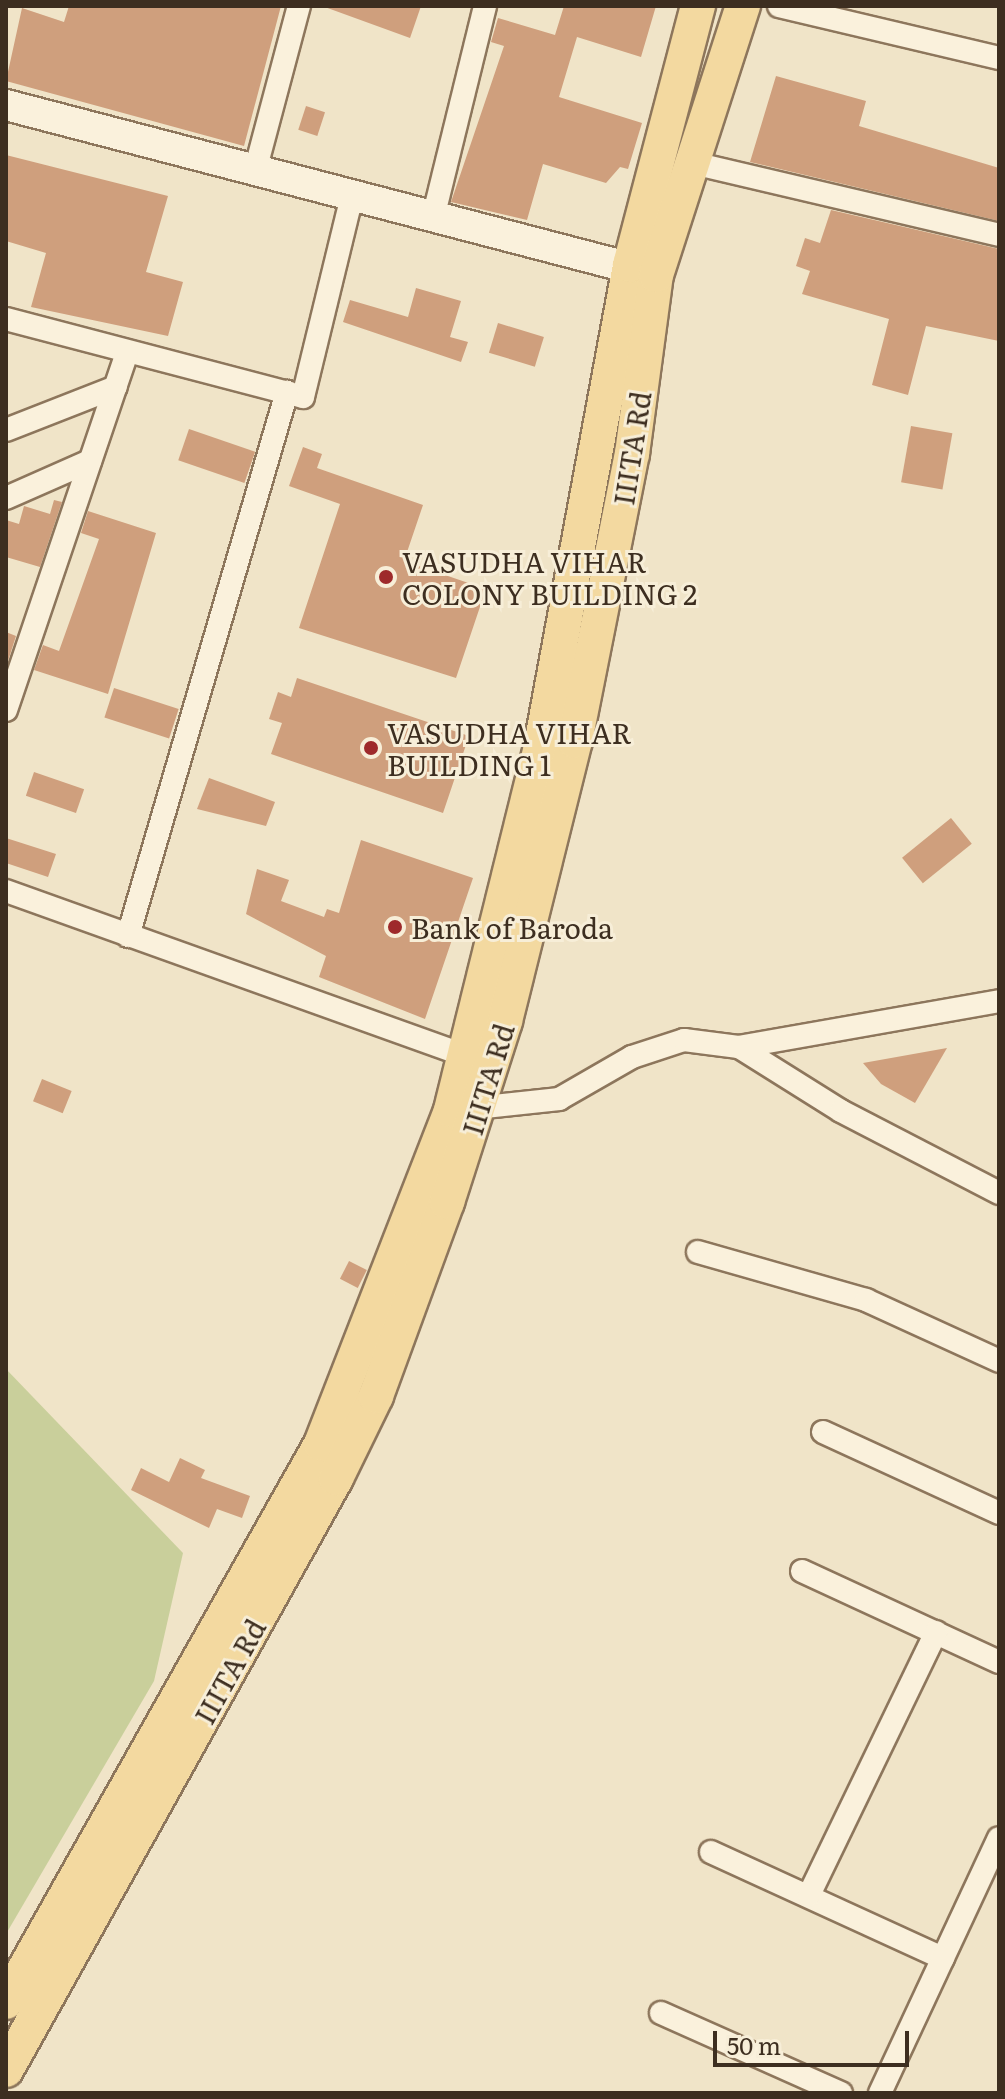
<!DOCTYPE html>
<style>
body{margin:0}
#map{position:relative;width:1005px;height:2099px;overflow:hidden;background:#f0e4c8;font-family:Literata,serif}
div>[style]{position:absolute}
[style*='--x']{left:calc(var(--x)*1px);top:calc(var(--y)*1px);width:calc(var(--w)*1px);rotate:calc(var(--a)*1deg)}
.green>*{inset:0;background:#c9cf9b}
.building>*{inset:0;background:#cf9f7d;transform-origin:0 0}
.roads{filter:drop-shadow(2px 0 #8d765c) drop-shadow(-2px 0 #8d765c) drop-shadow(0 2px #8d765c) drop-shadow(0 -2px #8d765c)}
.street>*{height:22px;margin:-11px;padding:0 11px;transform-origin:11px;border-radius:11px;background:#faf1dc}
.secondary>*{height:30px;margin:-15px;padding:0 15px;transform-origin:15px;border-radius:15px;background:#faf1dc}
.primary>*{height:34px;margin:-17px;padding:0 17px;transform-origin:17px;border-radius:17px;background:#f3d9a0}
.dots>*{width:22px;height:22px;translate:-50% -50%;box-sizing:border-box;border:4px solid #f7eed8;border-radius:50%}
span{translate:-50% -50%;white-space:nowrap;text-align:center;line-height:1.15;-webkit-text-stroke:6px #f7eed8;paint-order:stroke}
.street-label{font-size:28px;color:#3d2e20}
.poi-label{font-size:28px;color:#3d2e20}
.left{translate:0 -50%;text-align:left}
.frame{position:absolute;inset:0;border:8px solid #3d2e20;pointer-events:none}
.scale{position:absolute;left:713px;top:2031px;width:196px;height:36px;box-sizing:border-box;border:4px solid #3d2e20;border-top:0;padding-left:10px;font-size:24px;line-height:28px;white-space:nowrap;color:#3d2e20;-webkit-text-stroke:6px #f7eed8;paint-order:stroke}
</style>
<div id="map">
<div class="green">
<div style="clip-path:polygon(6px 1369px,183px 1553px,154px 1681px,6px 1934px)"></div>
</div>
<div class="building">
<div style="clip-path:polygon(69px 6px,281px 6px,244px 146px,6px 81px,22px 8px,64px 22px)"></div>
<div style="clip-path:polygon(322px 6px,421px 6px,410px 38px)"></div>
<div style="clip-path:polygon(564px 6px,656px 6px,641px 57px,577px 37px,559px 97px,642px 123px,628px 169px,620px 167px,606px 183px,543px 164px,527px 220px,451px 202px,504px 46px,491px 42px,498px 18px,555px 35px)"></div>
<div style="clip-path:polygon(776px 76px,866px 101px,859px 126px,999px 168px,999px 221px,750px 162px)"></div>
<div style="left:306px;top:106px;width:20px;height:25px;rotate:18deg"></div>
<div style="clip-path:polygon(6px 155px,168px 196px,146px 272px,183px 282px,168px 336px,31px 307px,46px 253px,6px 241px)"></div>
<div style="clip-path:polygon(831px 210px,999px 249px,999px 341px,926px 326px,908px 395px,872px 385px,889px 319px,802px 294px,810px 271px,796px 266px,805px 238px,820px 243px)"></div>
<div style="clip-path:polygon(416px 288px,461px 301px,450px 337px,468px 342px,461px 362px,343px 322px,350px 300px,408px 317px)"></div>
<div style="left:498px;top:323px;width:48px;height:31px;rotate:17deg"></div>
<div style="left:911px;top:426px;width:42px;height:57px;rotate:10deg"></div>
<div style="left:189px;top:429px;width:70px;height:33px;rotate:19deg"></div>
<div style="clip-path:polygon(303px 447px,322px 454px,317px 468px,423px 505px,404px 561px,486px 589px,456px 678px,299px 628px,340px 504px,289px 486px)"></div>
<div style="clip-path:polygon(54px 500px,62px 502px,40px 567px,6px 557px,6px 520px,19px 524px,24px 506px,50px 514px)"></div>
<div style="clip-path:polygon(88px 511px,156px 533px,108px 694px,34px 670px,43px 645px,59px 651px,99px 539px,81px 533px)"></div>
<div style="clip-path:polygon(6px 632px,16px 636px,8px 661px,6px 660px)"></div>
<div style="clip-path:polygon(297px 678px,469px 736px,443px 813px,271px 754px,282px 723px,269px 719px,278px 692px,291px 697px)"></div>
<div style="left:114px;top:688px;width:68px;height:31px;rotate:18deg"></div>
<div style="left:34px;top:772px;width:53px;height:25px;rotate:19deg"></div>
<div style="clip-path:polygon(209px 778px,275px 802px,266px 826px,197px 809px)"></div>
<div style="left:951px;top:818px;width:33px;height:63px;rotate:51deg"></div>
<div style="clip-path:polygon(6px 838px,56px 854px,48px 877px,6px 863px)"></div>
<div style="clip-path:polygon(361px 840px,473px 878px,425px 1019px,319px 977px,326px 956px,246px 914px,257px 869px,289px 880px,281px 901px,324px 917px,327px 909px,339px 913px)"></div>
<div style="clip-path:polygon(947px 1048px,915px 1103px,881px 1084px,863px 1063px)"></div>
<div style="left:42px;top:1079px;width:32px;height:24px;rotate:22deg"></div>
<div style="left:349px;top:1261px;width:20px;height:20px;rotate:27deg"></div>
<div style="clip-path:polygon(180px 1458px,205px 1470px,201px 1478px,250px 1496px,242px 1518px,217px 1509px,209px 1528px,131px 1490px,141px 1468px,169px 1482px)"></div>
</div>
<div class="roads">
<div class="street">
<div style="--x:779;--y:6;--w:226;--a:13.3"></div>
<div style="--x:693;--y:163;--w:314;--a:13.2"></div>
<div style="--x:255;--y:171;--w:171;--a:-75.1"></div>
<div style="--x:433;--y:218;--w:218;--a:-76.2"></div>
<div style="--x:6;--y:319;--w:307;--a:14.7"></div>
<div style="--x:303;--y:397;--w:207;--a:-76.3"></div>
<div style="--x:6;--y:430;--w:118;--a:-21.4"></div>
<div style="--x:6;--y:498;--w:92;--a:-23.8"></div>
<div style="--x:6;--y:710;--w:377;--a:-71.3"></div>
<div style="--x:6;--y:891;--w:489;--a:19.7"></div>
<div style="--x:128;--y:936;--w:567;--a:-73.71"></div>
<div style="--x:739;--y:1047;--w:264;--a:-10"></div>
<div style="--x:466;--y:1109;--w:94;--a:-6.1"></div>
<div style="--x:559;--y:1099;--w:84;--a:-29.9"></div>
<div style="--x:632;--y:1057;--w:55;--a:-18.1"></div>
<div style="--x:684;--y:1040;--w:55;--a:7.3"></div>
<div style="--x:739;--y:1047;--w:120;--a:32.1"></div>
<div style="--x:841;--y:1111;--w:178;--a:27.4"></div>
<div style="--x:698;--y:1252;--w:175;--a:15.9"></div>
<div style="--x:866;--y:1300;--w:146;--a:24.6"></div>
<div style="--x:823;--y:1432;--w:194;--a:24.7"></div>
<div style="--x:802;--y:1571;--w:217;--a:24.8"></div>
<div style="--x:711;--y:1852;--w:255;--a:24.6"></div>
<div style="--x:809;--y:1895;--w:292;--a:-64.2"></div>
<div style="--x:661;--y:2013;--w:197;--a:24"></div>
<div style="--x:880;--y:2093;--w:281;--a:-65"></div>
</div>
<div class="secondary">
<div style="--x:6;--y:105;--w:666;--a:14.62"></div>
</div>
<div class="primary">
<div style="--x:6;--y:2002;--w:641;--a:-60.55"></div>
<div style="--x:321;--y:1444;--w:358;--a:-68.7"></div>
<div style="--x:451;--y:1110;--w:375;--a:-76.1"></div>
<div style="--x:541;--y:746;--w:489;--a:-79.5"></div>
<div style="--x:630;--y:265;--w:268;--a:-75.3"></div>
<div style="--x:6;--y:2070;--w:678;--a:-60.86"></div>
<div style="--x:336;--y:1478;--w:91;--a:-64"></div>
<div style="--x:376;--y:1396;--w:207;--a:-69.9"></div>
<div style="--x:447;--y:1202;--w:190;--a:-72.2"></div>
<div style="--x:505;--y:1021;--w:289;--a:-76"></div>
<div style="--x:575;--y:741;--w:293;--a:-78.8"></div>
<div style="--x:632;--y:454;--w:181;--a:-82.4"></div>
<div style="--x:656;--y:275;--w:283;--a:-72.1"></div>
</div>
</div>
<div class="dots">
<div style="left:386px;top:577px;background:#9e2a2b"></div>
<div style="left:371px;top:748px;background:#9e2a2b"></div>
<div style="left:395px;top:927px;background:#9e2a2b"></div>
</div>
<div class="street-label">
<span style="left:631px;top:448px;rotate:-81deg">IIITA Rd</span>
<span style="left:487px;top:1079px;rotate:-73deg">IIITA Rd</span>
<span style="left:229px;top:1671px;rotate:-61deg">IIITA Rd</span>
</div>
<div class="poi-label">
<span class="left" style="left:402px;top:577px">VASUDHA VIHAR<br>COLONY BUILDING 2</span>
<span class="left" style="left:387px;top:748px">VASUDHA VIHAR<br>BUILDING 1</span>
<span class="left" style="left:411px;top:927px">Bank of Baroda</span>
</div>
<div class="frame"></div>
<div class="scale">50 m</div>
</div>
